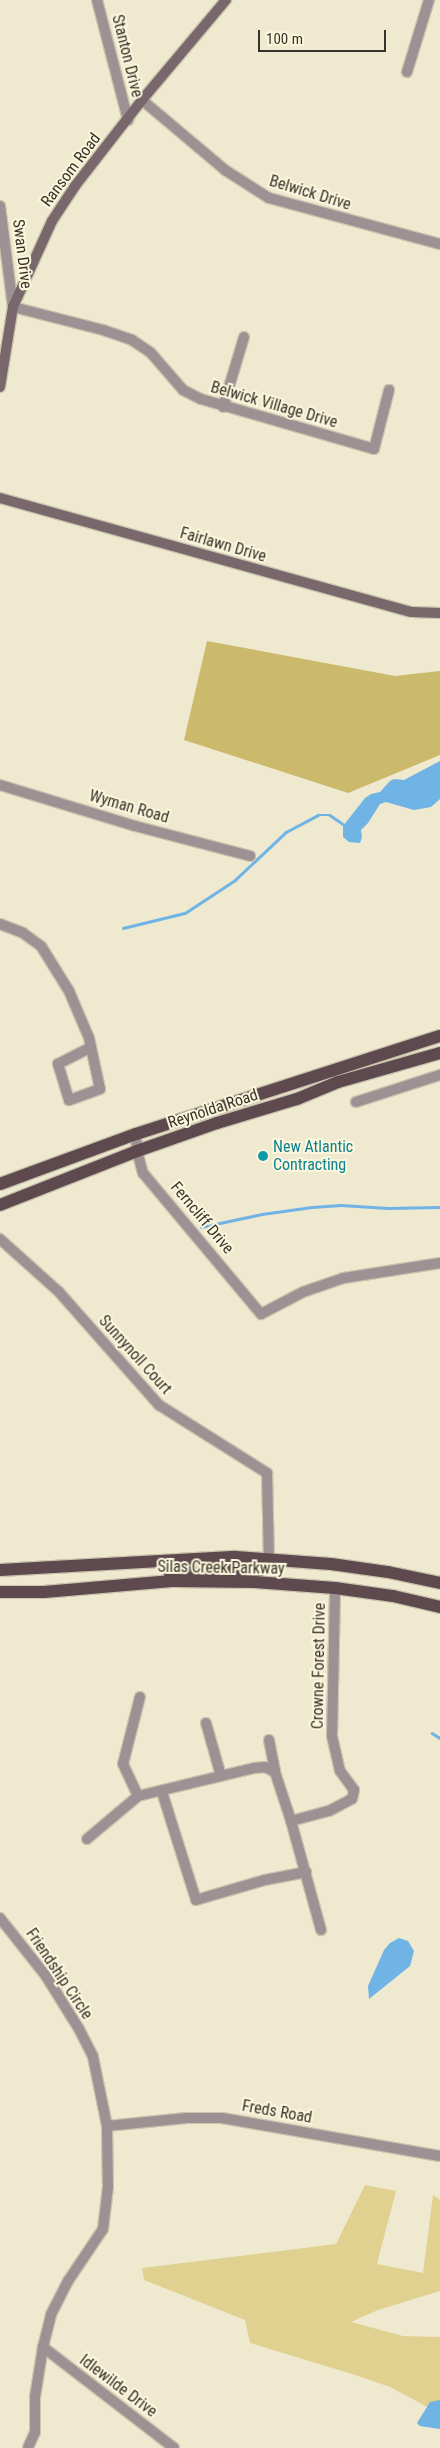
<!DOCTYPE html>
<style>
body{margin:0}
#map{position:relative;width:440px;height:2448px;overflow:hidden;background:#efe9d0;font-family:"Roboto Condensed",sans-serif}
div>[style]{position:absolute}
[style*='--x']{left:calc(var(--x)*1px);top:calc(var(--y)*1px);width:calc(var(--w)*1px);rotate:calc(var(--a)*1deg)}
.green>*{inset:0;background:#e0d191}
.forest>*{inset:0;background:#cbb96c}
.water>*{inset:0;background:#70b3e5}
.stream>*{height:2.5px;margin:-1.25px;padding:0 1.25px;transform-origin:1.25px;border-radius:1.25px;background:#70b3e5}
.roads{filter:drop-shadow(1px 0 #cac5af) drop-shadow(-1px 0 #cac5af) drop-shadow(0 1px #cac5af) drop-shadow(0 -1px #cac5af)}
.street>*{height:10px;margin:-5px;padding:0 5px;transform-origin:5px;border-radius:5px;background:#9d9193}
.secondary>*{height:10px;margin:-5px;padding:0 5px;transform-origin:5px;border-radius:5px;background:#78676b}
.primary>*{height:12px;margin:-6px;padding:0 6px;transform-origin:6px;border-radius:6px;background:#5e4a4e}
.dots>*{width:14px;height:14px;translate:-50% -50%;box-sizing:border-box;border:2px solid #fcf6dd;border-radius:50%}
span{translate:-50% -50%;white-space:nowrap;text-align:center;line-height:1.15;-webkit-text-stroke:4px #fcf6dd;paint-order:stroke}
.street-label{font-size:16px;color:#36342a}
.culture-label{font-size:16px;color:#0d838f}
.left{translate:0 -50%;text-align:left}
.scale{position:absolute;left:258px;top:30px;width:128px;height:22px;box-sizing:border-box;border:2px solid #36342a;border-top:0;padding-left:6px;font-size:15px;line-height:18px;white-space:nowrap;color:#36342a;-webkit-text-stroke:4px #fcf6dd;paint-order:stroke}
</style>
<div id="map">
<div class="green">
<div style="clip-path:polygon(365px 2185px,396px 2191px,377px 2264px,423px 2273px,433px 2195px,440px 2200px,440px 2291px,378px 2310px,351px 2322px,403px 2336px,440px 2337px,440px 2408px,435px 2411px,390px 2387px,352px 2374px,250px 2343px,245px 2320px,144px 2280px,142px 2268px,336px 2244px)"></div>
</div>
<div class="forest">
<div style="clip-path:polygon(207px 641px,395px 676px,440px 671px,440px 755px,348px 793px,184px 740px)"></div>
</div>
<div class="water">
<div style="clip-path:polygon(440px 761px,440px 799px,431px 807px,414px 810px,386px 802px,380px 804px,368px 823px,361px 830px,362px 837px,360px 843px,349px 842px,343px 837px,343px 826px,365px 798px,371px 794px,380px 792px,390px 781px,394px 779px,404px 780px)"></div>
<div style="clip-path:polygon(399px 1938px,408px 1941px,414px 1951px,410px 1966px,369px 1999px,368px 1986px,384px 1950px,390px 1943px)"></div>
<div style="clip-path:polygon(440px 2400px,440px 2429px,420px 2426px,417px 2423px,430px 2402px)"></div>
</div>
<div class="stream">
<div style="--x:123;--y:928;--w:64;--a:-13.6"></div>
<div style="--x:185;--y:913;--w:60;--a:-33.4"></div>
<div style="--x:235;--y:880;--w:70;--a:-43.3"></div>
<div style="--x:286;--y:832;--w:36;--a:-28"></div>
<div style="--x:318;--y:815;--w:12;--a:0"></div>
<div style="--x:330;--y:815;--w:19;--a:35"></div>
<div style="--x:201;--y:1227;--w:62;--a:-12"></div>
<div style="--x:262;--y:1214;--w:50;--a:-8"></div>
<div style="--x:312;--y:1207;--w:29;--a:-4"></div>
<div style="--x:341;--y:1205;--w:47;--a:3.7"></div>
<div style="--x:388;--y:1208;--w:52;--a:-1.1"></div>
<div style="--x:432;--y:1733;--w:9;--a:32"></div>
</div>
<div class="roads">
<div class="street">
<div style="--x:97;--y:0;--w:124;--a:75.5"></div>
<div style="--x:407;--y:72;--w:75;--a:-73"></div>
<div style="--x:142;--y:100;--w:109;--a:40.1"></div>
<div style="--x:225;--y:170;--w:52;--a:32.5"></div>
<div style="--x:269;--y:198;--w:177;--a:15.1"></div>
<div style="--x:0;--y:206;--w:102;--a:82.7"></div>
<div style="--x:13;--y:307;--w:93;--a:14.3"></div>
<div style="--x:103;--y:330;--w:31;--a:19"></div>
<div style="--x:132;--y:340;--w:23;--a:34"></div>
<div style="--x:151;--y:353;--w:49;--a:49.1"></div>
<div style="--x:183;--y:390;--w:20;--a:27"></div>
<div style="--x:201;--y:399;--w:180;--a:16.1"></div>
<div style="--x:374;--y:449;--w:61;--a:-75.7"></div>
<div style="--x:223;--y:407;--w:73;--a:-73.3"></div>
<div style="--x:0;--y:785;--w:141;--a:16.9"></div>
<div style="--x:135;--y:826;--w:119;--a:14.6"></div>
<div style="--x:0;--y:924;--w:25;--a:21"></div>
<div style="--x:23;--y:933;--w:22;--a:36"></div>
<div style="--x:41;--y:946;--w:53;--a:58.1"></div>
<div style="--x:69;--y:991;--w:51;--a:66.9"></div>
<div style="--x:89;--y:1038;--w:9;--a:77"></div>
<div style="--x:91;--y:1047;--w:43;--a:77.9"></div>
<div style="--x:100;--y:1089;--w:33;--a:160"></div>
<div style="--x:69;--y:1100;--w:38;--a:-107"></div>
<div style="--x:58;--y:1064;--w:37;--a:-27"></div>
<div style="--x:356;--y:1102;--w:88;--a:-17.8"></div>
<div style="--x:136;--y:1134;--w:17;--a:87"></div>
<div style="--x:137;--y:1151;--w:23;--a:75"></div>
<div style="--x:143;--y:1173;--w:184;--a:50.1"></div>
<div style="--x:261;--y:1314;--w:47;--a:-27.6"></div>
<div style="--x:303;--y:1292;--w:43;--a:-18.9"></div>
<div style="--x:344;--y:1278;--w:97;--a:-8.9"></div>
<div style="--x:0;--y:1239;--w:79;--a:41.9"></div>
<div style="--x:59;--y:1292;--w:151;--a:48.5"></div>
<div style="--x:159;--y:1405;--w:128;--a:32.2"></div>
<div style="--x:267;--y:1473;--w:87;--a:88.7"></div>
<div style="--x:206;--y:1723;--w:55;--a:74.2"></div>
<div style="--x:269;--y:1740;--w:33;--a:79"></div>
<div style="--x:275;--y:1772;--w:52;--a:71.9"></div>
<div style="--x:291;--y:1821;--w:113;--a:74.6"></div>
<div style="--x:162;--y:1792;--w:113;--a:72.5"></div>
<div style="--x:196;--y:1900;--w:72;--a:-16.2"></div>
<div style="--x:265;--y:1880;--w:42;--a:-11"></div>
<div style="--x:138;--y:1796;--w:35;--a:-115"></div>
<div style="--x:123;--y:1764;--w:69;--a:-75.8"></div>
<div style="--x:291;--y:1821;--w:39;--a:-15"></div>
<div style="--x:329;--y:1811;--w:26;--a:-28"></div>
<div style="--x:352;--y:1799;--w:9;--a:-77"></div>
<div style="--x:354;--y:1790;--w:24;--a:-126"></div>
<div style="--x:340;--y:1771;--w:36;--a:-103"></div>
<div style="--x:332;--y:1736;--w:148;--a:-88.8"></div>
<div style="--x:87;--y:1839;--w:67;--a:-40.1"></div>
<div style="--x:138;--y:1796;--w:120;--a:-13.5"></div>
<div style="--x:255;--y:1768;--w:10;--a:-6"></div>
<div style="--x:265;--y:1767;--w:11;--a:27"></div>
<div style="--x:0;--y:1918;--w:74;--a:51.6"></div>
<div style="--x:46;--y:1976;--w:62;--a:58.1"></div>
<div style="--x:79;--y:2029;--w:31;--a:63"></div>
<div style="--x:93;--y:2057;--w:70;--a:78.5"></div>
<div style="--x:107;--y:2126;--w:61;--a:89.1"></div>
<div style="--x:108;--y:2187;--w:42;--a:96.8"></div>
<div style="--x:103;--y:2229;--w:63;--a:123.9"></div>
<div style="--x:68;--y:2281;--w:38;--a:117"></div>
<div style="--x:51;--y:2315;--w:33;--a:104"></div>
<div style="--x:43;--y:2347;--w:51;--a:99.1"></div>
<div style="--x:35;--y:2397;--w:35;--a:90"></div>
<div style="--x:35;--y:2432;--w:17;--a:114"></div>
<div style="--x:107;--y:2126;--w:80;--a:-5.7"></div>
<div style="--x:187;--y:2118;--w:35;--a:0"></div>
<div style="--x:222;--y:2118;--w:221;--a:9.9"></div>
<div style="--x:43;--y:2347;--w:165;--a:37.6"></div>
</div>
<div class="secondary">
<div style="--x:0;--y:387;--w:81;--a:-80.8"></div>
<div style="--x:13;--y:307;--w:94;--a:-65.6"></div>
<div style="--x:52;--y:221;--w:42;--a:-56.7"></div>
<div style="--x:75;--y:186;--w:109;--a:-52.1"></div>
<div style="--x:142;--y:100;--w:131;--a:-50"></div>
<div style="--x:0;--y:498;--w:427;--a:15.5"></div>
<div style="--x:412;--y:612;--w:28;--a:2"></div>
</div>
<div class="primary">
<div style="--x:0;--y:1184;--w:145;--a:-20.2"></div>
<div style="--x:136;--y:1134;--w:319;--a:-17.9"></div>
<div style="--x:0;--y:1205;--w:147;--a:-21.5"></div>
<div style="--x:137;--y:1151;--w:85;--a:-19.3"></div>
<div style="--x:217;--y:1123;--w:84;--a:-16.7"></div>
<div style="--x:297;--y:1099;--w:44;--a:-22.5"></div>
<div style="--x:338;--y:1082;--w:106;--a:-15.9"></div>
<div style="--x:0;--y:1570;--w:236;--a:-3.2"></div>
<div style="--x:236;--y:1557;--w:95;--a:4.2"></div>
<div style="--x:331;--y:1564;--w:58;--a:8"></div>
<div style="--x:388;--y:1572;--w:53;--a:11.9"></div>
<div style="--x:170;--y:1574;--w:44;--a:-5.2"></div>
<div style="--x:214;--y:1570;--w:47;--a:0"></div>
<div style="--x:261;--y:1570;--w:4;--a:-27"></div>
<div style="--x:265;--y:1568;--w:9;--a:-63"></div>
<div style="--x:0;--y:1592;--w:44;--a:0"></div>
<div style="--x:44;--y:1592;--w:128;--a:-4.9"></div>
<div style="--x:172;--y:1581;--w:83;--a:0.7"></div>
<div style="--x:255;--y:1582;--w:80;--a:4.3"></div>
<div style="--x:335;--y:1588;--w:59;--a:7.9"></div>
<div style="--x:393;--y:1596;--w:48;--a:13.2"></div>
</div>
</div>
<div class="dots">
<div style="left:263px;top:1156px;background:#0f9aa8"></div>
</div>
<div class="street-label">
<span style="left:127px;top:56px;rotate:76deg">Stanton Drive</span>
<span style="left:71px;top:170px;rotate:-53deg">Ransom Road</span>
<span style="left:310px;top:193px;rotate:17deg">Belwick Drive</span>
<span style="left:22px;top:254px;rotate:83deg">Swan Drive</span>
<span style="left:274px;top:405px;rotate:16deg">Belwick Village Drive</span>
<span style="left:223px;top:545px;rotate:16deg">Fairlawn Drive</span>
<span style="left:129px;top:807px;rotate:16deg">Wyman Road</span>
<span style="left:213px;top:1109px;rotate:-18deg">Reynolda Road</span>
<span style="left:202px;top:1218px;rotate:50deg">Ferncliff Drive</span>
<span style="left:135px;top:1355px;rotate:48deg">Sunnynoll Court</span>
<span style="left:221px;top:1568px;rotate:1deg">Silas Creek Parkway</span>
<span style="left:319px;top:1666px;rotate:-89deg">Crowne Forest Drive</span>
<span style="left:59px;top:1974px;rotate:56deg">Friendship Circle</span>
<span style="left:277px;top:2112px;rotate:10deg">Freds Road</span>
<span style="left:118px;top:2386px;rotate:37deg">Idlewilde Drive</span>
</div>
<div class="culture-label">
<span class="left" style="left:273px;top:1156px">New Atlantic<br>Contracting</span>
</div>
<div class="scale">100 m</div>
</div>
